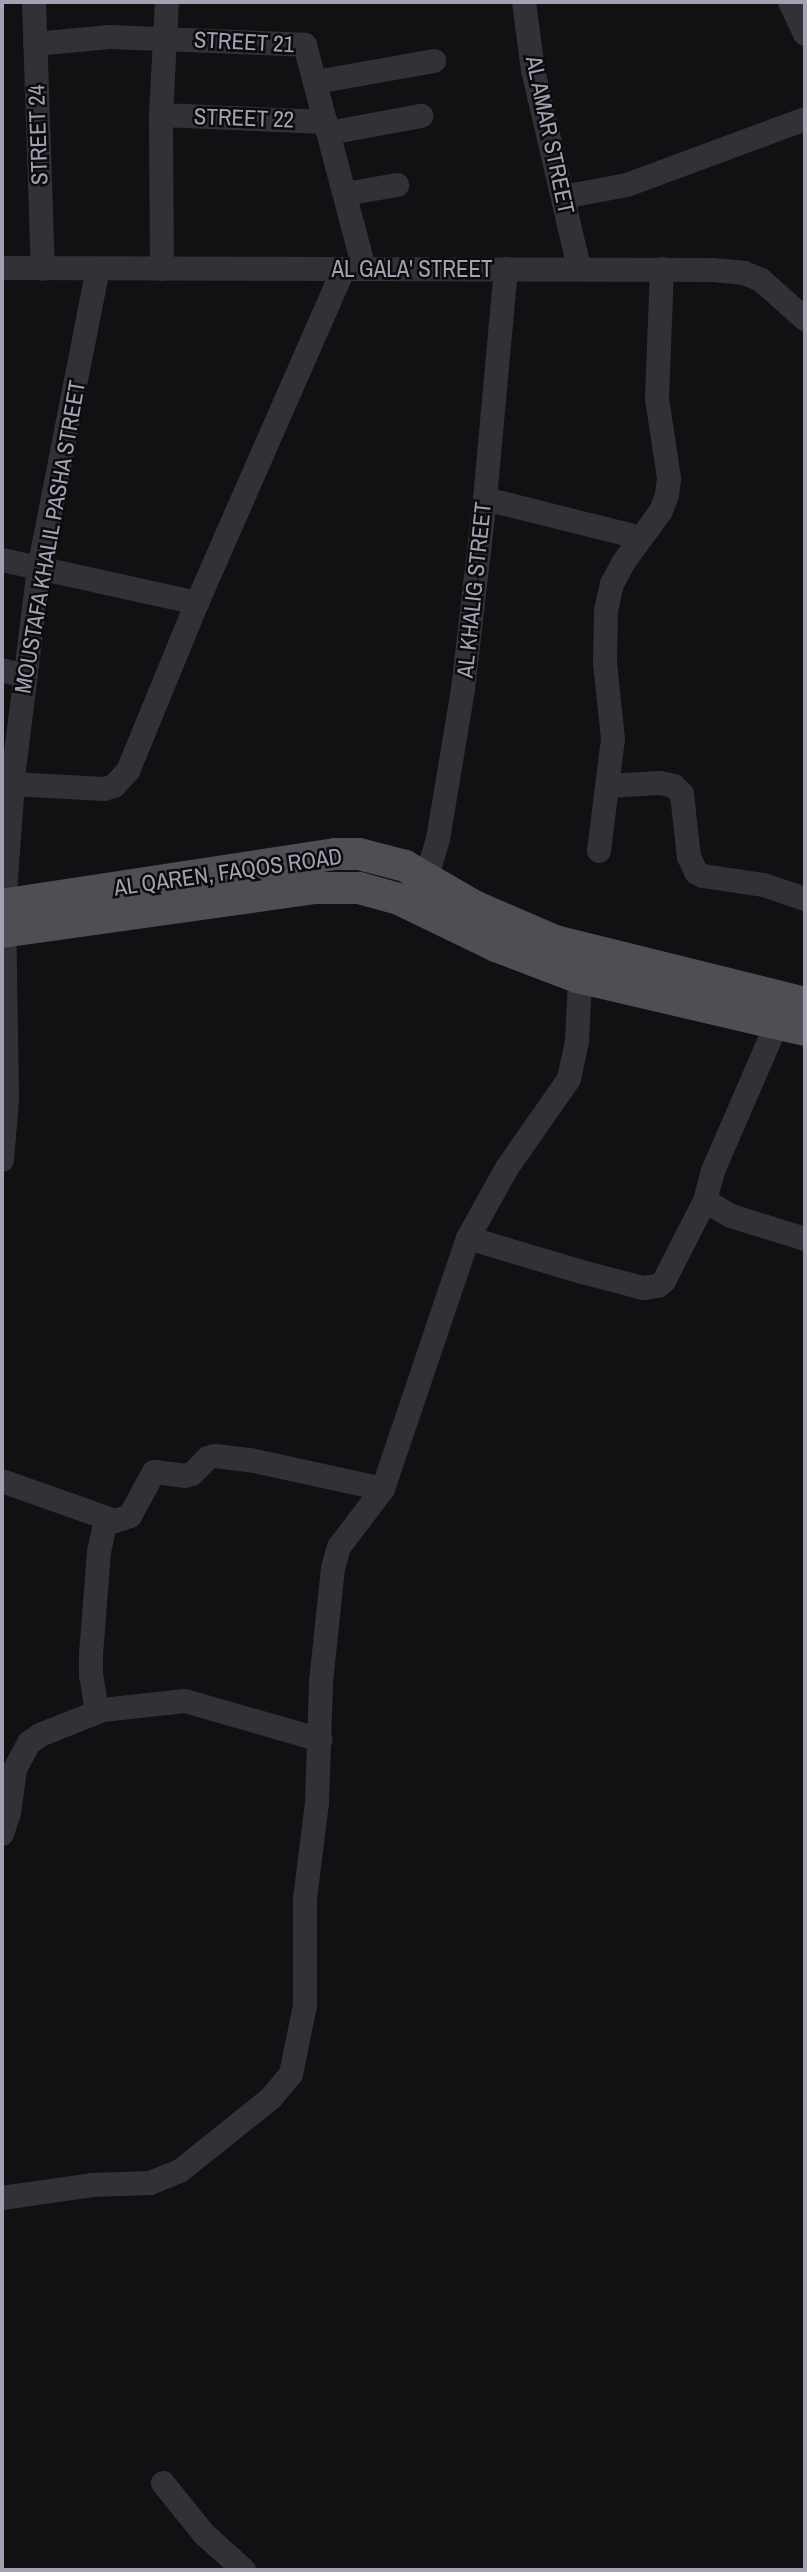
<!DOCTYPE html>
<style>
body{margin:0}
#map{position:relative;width:807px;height:2572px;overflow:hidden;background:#111012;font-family:"Archivo Narrow",sans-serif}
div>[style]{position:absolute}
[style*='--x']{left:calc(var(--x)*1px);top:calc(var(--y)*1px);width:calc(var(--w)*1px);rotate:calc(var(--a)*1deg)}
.minor>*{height:24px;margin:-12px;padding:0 12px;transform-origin:12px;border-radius:12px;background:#323137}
.major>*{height:32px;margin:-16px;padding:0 16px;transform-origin:16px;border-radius:16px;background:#4e4e55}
span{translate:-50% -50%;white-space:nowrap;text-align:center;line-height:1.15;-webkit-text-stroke:5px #0c0b0d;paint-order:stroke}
.street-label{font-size:23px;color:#a2a2b2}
.frame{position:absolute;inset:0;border:4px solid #a2a2b2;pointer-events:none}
</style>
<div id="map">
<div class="minor">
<div style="--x:34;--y:2;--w:267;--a:88.1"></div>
<div style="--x:524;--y:2;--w:69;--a:82.5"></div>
<div style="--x:533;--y:70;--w:203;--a:76.9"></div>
<div style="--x:790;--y:2;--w:35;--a:65"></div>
<div style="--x:35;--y:44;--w:75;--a:-5.3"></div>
<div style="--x:110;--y:37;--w:195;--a:2.3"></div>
<div style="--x:305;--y:45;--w:232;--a:75.2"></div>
<div style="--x:316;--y:82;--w:120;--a:-10.1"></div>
<div style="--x:161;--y:115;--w:165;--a:2.4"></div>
<div style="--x:329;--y:133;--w:94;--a:-10.5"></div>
<div style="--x:345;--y:194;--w:53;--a:-9.8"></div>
<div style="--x:563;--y:197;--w:65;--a:-10.6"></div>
<div style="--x:627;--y:185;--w:190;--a:-20.3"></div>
<div style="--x:2;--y:268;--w:710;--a:0.16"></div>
<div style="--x:712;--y:270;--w:32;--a:5"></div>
<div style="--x:744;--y:273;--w:18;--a:22"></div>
<div style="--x:761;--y:280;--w:59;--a:41.6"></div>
<div style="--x:162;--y:269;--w:154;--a:-90.4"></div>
<div style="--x:161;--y:115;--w:113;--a:-87"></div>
<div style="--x:485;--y:499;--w:161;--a:14"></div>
<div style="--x:2;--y:560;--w:200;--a:12.4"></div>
<div style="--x:2;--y:670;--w:24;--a:15"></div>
<div style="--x:12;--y:784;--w:92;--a:3.1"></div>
<div style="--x:104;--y:789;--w:10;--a:-17"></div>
<div style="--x:114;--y:786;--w:21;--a:-47"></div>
<div style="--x:128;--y:771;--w:182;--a:-67.7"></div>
<div style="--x:197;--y:603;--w:364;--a:-66.3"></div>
<div style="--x:608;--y:786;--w:52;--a:-3.3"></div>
<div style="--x:660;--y:783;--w:14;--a:12"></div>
<div style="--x:674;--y:786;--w:11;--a:45"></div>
<div style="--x:682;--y:794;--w:63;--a:83.7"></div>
<div style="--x:689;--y:857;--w:17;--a:65"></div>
<div style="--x:696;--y:872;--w:8;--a:30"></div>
<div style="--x:703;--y:876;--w:62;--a:8.4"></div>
<div style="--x:764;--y:885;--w:43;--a:18.9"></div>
<div style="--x:599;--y:851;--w:113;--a:-82.9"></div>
<div style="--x:613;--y:739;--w:76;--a:-96"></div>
<div style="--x:605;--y:663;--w:53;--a:-88.9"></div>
<div style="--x:606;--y:610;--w:27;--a:-77"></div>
<div style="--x:612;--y:584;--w:24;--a:-62"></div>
<div style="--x:623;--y:563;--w:64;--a:-53.8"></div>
<div style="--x:661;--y:511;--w:17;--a:-69"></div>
<div style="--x:667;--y:495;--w:17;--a:-83"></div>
<div style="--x:669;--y:478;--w:80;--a:-98.6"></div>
<div style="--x:657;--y:399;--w:130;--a:-87.8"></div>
<div style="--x:422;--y:894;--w:57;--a:-73.8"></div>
<div style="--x:438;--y:839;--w:152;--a:-80.5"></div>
<div style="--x:463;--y:689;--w:191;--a:-83.4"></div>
<div style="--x:485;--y:499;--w:231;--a:-84.8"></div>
<div style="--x:2;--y:1160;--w:60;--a:-85.2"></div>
<div style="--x:7;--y:1100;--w:195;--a:-90.9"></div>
<div style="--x:4;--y:905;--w:136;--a:-85.8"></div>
<div style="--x:14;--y:769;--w:202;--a:-82.9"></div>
<div style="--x:39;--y:569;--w:306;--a:-78.9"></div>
<div style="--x:705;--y:1201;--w:30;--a:30"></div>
<div style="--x:731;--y:1216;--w:77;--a:17.3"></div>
<div style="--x:468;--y:1238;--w:119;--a:16.6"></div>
<div style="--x:582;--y:1272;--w:63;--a:14.7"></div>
<div style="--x:643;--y:1288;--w:15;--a:-8"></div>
<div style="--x:658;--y:1286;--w:8;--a:-40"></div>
<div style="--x:664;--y:1281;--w:90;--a:-62.9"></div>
<div style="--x:705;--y:1201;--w:31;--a:-75"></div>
<div style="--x:713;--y:1171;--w:161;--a:-66.6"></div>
<div style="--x:2;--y:1481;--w:120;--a:19.5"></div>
<div style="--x:115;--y:1521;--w:16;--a:-18"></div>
<div style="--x:130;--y:1516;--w:50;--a:-61.4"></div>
<div style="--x:154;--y:1472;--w:31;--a:7"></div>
<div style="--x:185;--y:1476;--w:7;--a:-16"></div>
<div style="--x:192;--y:1474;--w:23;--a:-45"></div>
<div style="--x:208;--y:1458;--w:7;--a:-16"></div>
<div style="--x:215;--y:1456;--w:35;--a:7"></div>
<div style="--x:250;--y:1460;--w:136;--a:12.3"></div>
<div style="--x:97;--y:1712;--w:36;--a:-99"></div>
<div style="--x:91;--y:1676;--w:22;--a:-90"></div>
<div style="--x:91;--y:1654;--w:102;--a:-85.5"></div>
<div style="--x:99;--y:1552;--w:33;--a:-78"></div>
<div style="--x:2;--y:1834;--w:22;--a:-72"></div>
<div style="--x:9;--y:1813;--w:44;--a:-82.2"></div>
<div style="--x:15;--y:1769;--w:30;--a:-62"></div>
<div style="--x:29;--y:1743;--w:14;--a:-36"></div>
<div style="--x:40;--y:1735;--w:68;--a:-21.6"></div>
<div style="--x:103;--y:1710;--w:82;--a:-6.3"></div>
<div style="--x:185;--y:1701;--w:141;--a:16"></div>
<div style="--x:2;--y:2198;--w:91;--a:-8.2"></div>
<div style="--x:92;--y:2185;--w:58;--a:-2"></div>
<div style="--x:150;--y:2183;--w:32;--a:-22"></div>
<div style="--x:180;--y:2171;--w:117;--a:-38.7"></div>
<div style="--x:271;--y:2098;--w:31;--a:-50"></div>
<div style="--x:291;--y:2074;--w:69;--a:-78.4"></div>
<div style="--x:305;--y:2006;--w:107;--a:-90"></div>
<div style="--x:305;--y:1899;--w:97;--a:-82.9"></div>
<div style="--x:317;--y:1803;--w:121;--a:-88.1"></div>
<div style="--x:321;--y:1682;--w:115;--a:-84"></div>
<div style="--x:333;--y:1568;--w:22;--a:-74"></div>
<div style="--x:339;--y:1547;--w:73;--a:-52.8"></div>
<div style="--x:383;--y:1489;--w:265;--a:-71.3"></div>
<div style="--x:468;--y:1238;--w:80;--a:-60.9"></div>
<div style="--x:507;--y:1168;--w:108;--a:-55.1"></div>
<div style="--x:569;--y:1079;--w:39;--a:-78"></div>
<div style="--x:577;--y:1041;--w:80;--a:-87.1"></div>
<div style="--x:163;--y:2483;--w:65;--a:51.2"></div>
<div style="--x:204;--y:2534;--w:54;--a:42"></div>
</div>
<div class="major">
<div style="--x:2;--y:905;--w:337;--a:-8.7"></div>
<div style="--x:335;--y:854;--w:24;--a:0"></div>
<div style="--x:359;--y:854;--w:48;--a:14.6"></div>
<div style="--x:405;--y:866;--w:82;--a:30"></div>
<div style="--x:476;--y:907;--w:86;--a:23.3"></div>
<div style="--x:555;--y:941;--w:258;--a:13.9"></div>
<div style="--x:2;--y:932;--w:318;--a:-8"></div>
<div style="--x:317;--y:888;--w:42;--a:0"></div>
<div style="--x:359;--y:888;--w:41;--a:15.4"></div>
<div style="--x:399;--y:899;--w:108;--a:25.9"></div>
<div style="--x:496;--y:946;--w:87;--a:20.9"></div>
<div style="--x:577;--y:977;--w:234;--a:13.1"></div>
</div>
<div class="street-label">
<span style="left:244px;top:42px;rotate:3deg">STREET 21</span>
<span style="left:244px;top:118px;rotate:2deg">STREET 22</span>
<span style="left:38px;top:135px;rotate:-92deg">STREET 24</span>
<span style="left:550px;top:135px;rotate:78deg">AL AMAR STREET</span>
<span style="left:412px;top:269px">AL GALA' STREET</span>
<span style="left:50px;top:537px;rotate:-80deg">MOUSTAFA KHALIL PASHA STREET</span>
<span style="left:474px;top:590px;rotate:-84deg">AL KHALIG STREET</span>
<span style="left:228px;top:872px;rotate:-8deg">AL QAREN, FAQOS ROAD</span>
</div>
<div class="frame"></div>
</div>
